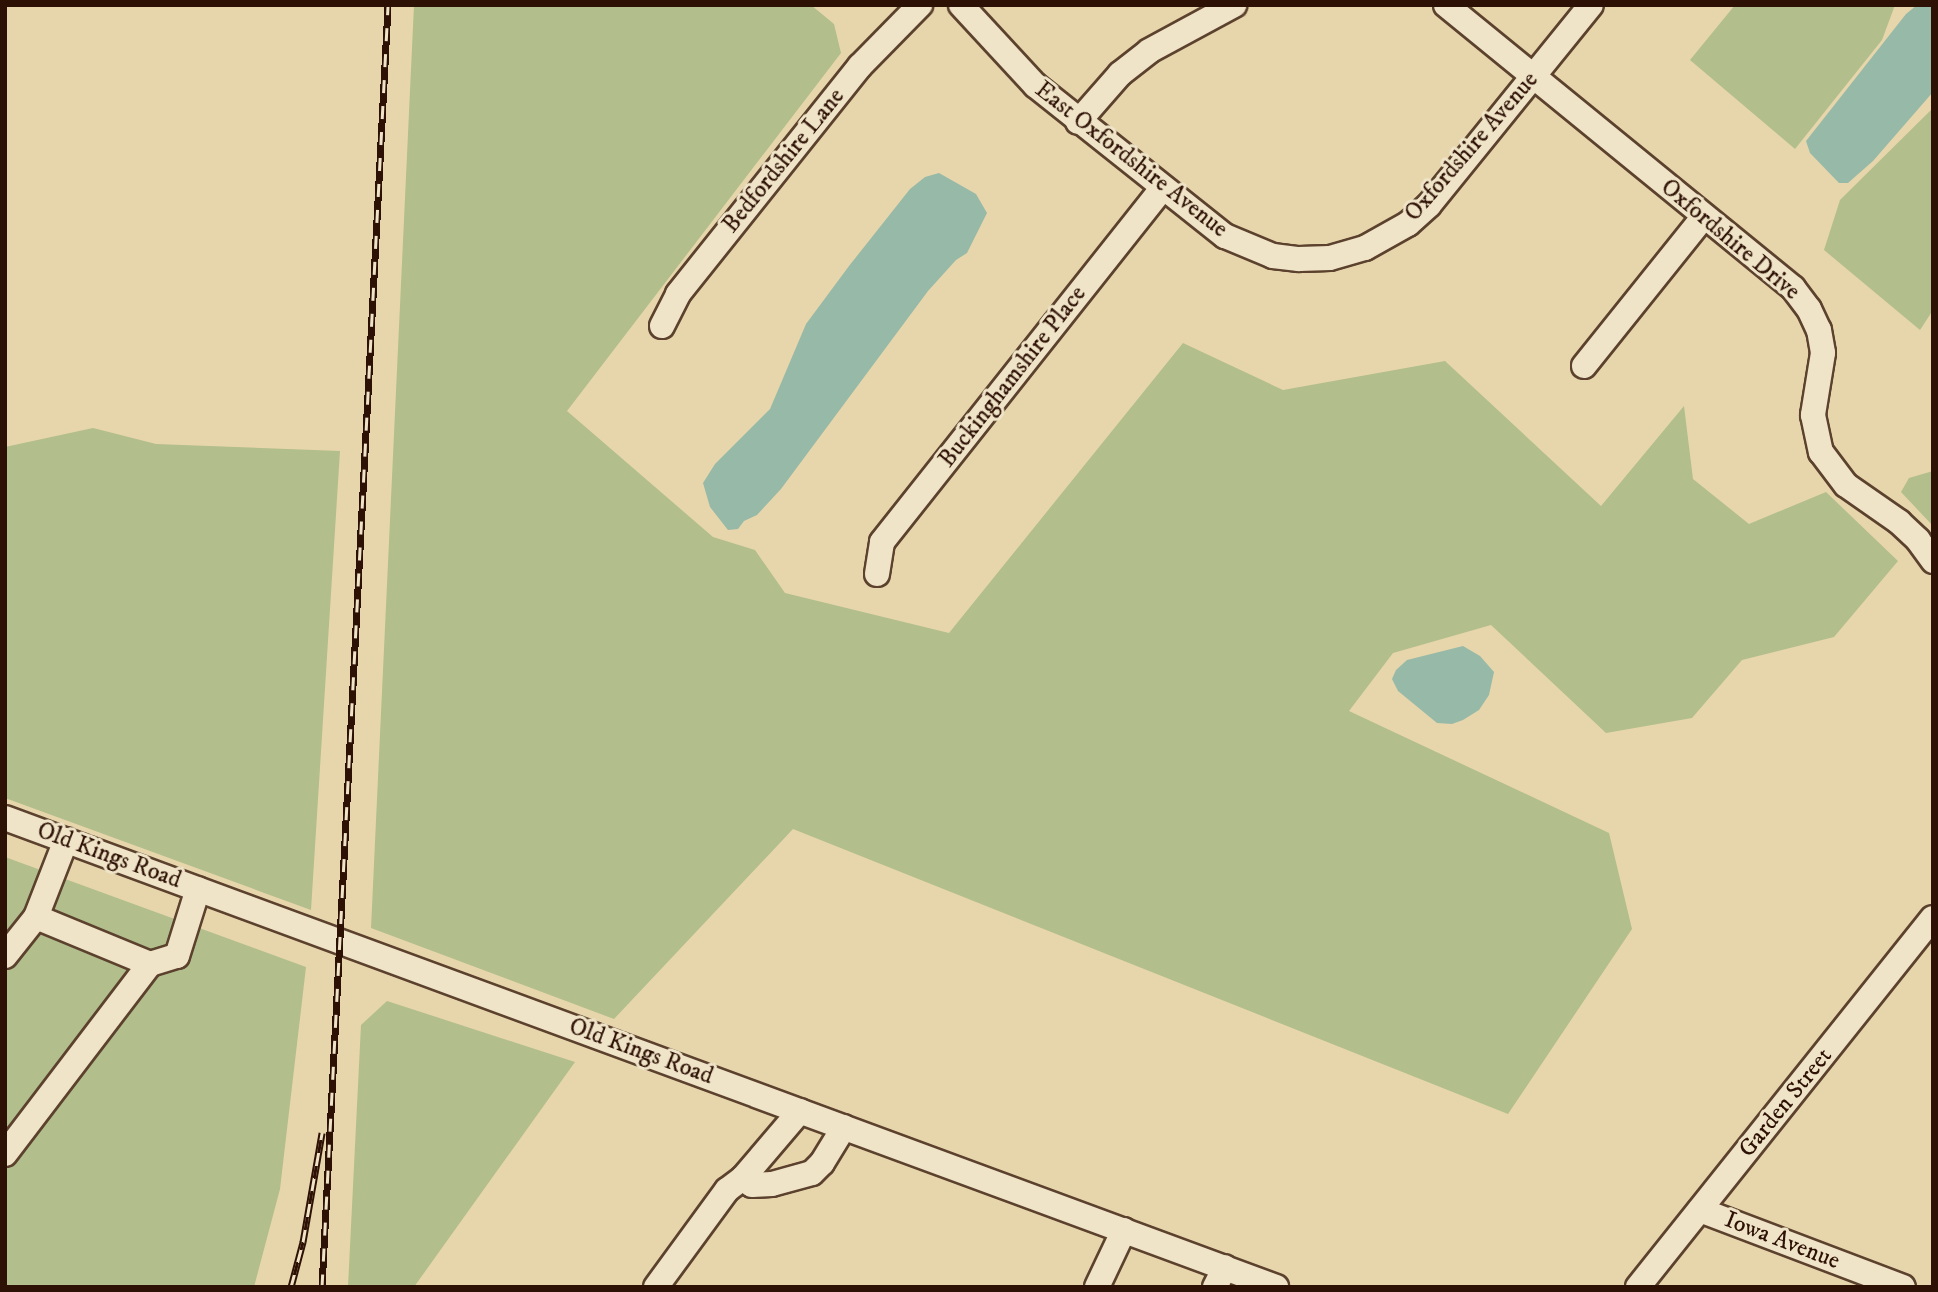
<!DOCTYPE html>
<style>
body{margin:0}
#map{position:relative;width:1938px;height:1292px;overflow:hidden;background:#e7d6ab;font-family:"IM FELL DW Pica",serif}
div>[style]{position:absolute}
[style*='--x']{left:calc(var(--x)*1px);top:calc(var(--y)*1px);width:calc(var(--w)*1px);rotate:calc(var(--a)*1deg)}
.green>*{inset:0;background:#b2be8c}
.water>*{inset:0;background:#97b9a7}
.roads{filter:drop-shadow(2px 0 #5c422e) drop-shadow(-2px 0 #5c422e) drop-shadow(0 2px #5c422e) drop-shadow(0 -2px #5c422e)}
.minor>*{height:24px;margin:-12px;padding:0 12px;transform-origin:12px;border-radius:12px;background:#efe4c8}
.rail>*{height:7px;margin-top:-3.5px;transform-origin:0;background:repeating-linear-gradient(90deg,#efe4c8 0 13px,#2e1105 0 26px);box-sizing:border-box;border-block:2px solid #2e1105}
span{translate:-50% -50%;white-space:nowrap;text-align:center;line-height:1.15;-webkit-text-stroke:6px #efe4c8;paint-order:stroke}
.street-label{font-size:24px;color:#2e1105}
.frame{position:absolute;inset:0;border:7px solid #2e1105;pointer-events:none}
</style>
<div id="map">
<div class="green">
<div style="clip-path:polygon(414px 5px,811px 5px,834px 24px,841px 53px,567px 411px,713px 537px,755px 550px,785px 593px,949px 633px,1183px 343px,1283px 390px,1445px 361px,1601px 506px,1684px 406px,1693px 479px,1749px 524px,1826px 492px,1898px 561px,1834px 637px,1742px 660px,1692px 718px,1606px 733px,1491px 625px,1393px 653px,1349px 711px,1609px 833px,1632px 929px,1508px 1114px,793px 829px,614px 1019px,371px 928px)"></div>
<div style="clip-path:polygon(1735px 5px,1895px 5px,1882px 40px,1795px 149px,1690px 60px)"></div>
<div style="clip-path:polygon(1933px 108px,1933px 310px,1920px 330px,1824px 250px,1840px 200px)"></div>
<div style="clip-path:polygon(93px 428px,156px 444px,340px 451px,311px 910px,5px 798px,5px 447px)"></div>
<div style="clip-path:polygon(1933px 471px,1933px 526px,1901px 492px,1909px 478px)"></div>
<div style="clip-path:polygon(5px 857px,306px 967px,280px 1189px,254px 1287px,5px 1287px)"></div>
<div style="clip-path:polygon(387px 1001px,575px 1062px,414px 1287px,348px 1287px,361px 1025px)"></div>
</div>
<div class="water">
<div style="clip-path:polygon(1917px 5px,1933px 5px,1933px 92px,1873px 161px,1848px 183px,1839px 183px,1810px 153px,1806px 141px,1906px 14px)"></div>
<div style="clip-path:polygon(939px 173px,976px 194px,987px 213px,967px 253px,956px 260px,928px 291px,781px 489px,757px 515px,744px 521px,738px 529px,728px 530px,710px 507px,703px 483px,715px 464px,770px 409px,806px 324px,849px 266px,910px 189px,925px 177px)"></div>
<div style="clip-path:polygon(1463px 646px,1480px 656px,1494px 672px,1489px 695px,1479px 710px,1463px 720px,1452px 724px,1437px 723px,1398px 691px,1392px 679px,1396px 670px,1407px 660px)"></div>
</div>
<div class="roads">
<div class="minor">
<div style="--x:961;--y:5;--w:109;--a:47.2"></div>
<div style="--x:1035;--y:85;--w:243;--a:38.5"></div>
<div style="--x:1225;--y:236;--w:52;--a:22.6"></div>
<div style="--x:1273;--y:256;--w:26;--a:7"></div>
<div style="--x:1299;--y:259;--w:31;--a:-2"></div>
<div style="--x:1330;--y:258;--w:36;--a:-16"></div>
<div style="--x:1365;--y:248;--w:49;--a:-29.2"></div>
<div style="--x:1408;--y:224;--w:28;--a:-42"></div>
<div style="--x:1429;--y:205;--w:257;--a:-51"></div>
<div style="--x:1446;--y:5;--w:448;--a:39.2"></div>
<div style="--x:1793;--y:288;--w:26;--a:53"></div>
<div style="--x:1809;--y:309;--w:23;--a:65"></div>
<div style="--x:1819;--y:330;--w:23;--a:80"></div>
<div style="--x:1823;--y:353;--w:63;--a:99.2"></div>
<div style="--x:1813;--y:415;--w:38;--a:78"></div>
<div style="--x:1821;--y:452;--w:41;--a:52.9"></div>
<div style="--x:1846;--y:485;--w:65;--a:34.9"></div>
<div style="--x:1899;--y:522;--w:26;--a:43"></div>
<div style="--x:1918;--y:540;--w:26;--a:54"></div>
<div style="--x:1078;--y:122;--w:64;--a:-48.8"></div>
<div style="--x:1120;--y:74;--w:37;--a:-38"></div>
<div style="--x:1149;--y:51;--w:97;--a:-28.4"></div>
<div style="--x:662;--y:326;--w:36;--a:-63"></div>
<div style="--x:678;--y:294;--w:292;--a:-51.4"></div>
<div style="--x:860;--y:66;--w:86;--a:-45.5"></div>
<div style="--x:1584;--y:366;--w:192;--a:-51.3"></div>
<div style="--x:877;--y:574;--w:32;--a:-81"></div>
<div style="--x:882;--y:542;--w:452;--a:-51.6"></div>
<div style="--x:5;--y:818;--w:1355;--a:20.25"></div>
<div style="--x:66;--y:840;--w:83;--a:111.3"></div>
<div style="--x:36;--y:917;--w:123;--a:22.4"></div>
<div style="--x:150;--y:964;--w:28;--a:-17"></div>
<div style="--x:177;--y:956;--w:70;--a:-72.6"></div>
<div style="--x:5;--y:956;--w:50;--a:-51.5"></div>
<div style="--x:800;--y:1111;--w:88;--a:130.4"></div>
<div style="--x:743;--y:1178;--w:11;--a:38"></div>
<div style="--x:752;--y:1185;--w:20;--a:-3"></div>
<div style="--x:772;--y:1184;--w:41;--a:-15.4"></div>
<div style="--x:812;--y:1173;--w:14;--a:-45"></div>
<div style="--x:822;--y:1163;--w:42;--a:-58.6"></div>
<div style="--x:5;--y:1154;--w:239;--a:-52.7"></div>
<div style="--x:1700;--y:1210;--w:217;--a:20.8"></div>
<div style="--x:656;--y:1287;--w:120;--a:-53.8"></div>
<div style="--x:727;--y:1190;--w:20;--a:-37"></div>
<div style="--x:1097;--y:1287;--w:63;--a:-64.7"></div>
<div style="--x:1215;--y:1287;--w:22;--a:-63"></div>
<div style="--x:1638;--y:1287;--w:472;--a:-51.4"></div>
</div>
</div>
<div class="rail">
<div style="--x:291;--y:1287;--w:47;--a:-75.1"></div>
<div style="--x:303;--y:1242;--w:111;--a:-80.1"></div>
<div style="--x:322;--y:1287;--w:1284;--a:-87.05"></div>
</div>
<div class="street-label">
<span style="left:1472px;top:147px;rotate:-49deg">Oxfordshire Avenue</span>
<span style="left:1131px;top:160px;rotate:38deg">East Oxfordshire Avenue</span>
<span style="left:784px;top:161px;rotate:-51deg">Bedfordshire Lane</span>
<span style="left:1730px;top:240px;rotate:40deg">Oxfordshire Drive</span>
<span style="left:1013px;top:377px;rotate:-52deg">Buckinghamshire Place</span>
<span style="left:109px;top:856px;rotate:20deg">Old Kings Road</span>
<span style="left:641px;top:1052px;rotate:20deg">Old Kings Road</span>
<span style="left:1786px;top:1103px;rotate:-51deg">Garden Street</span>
<span style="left:1782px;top:1241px;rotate:21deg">Iowa Avenue</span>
</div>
<div class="frame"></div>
</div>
